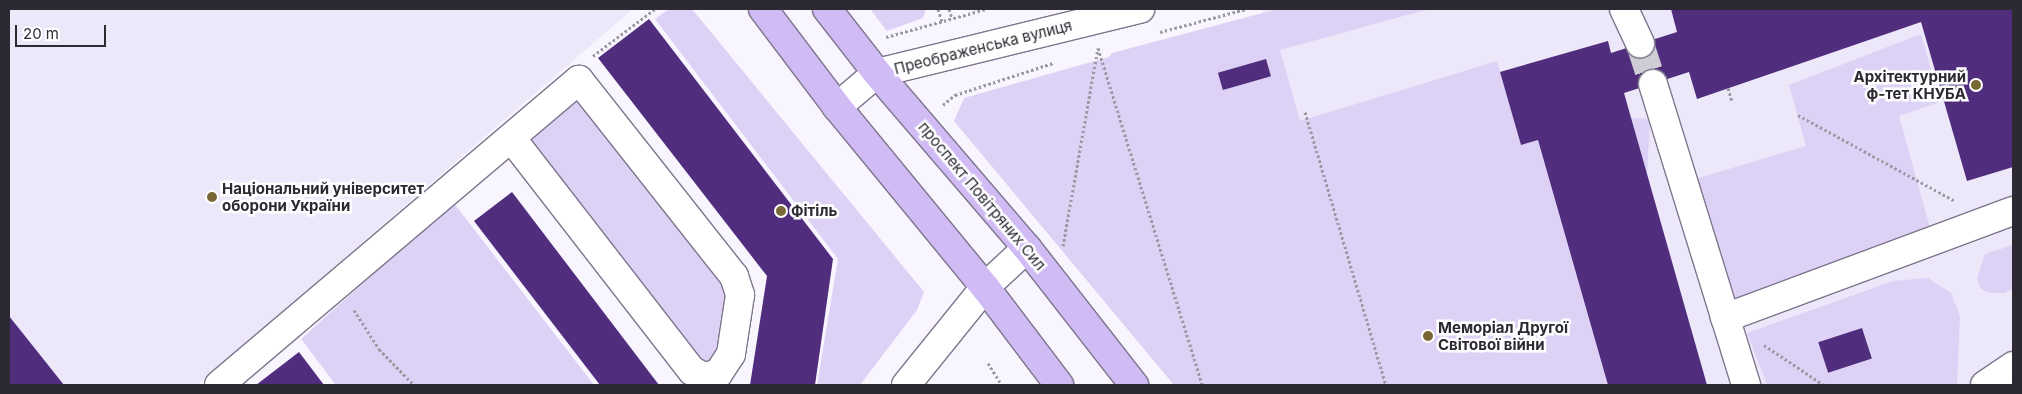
<!DOCTYPE html>
<meta charset="utf-8">
<style>
body{margin:0}
#map{position:relative;width:2022px;height:394px;overflow:hidden;background:#f8f5ff;font-family:Inter,sans-serif}
div>[style]{position:absolute}
[style*='--x']{left:calc(var(--x)*1px);top:calc(var(--y)*1px);width:calc(var(--w)*1px);rotate:calc(var(--a)*1deg)}
.built>*{inset:0;background:#ede7fa}
.green>*{inset:0;background:#ddd2f5;transform-origin:0 0}
.building>*{inset:0;background:#502e7d;transform-origin:0 0}
.minor-tunnel>*{height:28px;margin-top:-14px;transform-origin:0;background:repeating-linear-gradient(90deg,#cfccd6 0 28px,transparent 0 42px)}
.path>*{height:3px;margin-top:-1.5px;transform-origin:0;background:repeating-linear-gradient(90deg,#9c99a3 0 2.5px,transparent 0 5px)}
.roads{filter:drop-shadow(1px 0 #7d768c) drop-shadow(-1px 0 #7d768c) drop-shadow(0 1px #7d768c) drop-shadow(0 -1px #7d768c)}
.minor>*{height:28px;margin:-14px;padding:0 14px;transform-origin:14px;border-radius:14px;background:#fff}
.major>*{height:28px;margin:-14px;padding:0 14px;transform-origin:14px;border-radius:14px;background:#d0bbf4}
.dots>*{width:14px;height:14px;translate:-50% -50%;box-sizing:border-box;border:2px solid #fff;border-radius:50%}
span{translate:-50% -50%;white-space:nowrap;text-align:center;line-height:1.15;-webkit-text-stroke:5px #fff;paint-order:stroke}
.street-label{font-size:15px;color:#2c2932}
.poi-label{font-size:15px;color:#2c2932;font-weight:700}
.right{translate:-100% -50%;text-align:right}
.left{translate:0 -50%;text-align:left}
.frame{position:absolute;inset:0;border:10px solid #2c2932;pointer-events:none}
.scale{position:absolute;left:15px;top:25px;width:91px;height:22px;box-sizing:border-box;border:2px solid #2c2932;border-top:0;padding-left:6px;font-size:15px;line-height:18px;white-space:nowrap;color:#2c2932;-webkit-text-stroke:4px #fff;paint-order:stroke}
</style>
<div id="map">
<div class="built">
<div style="clip-path:polygon(9px 9px,633px 9px,197px 385px,9px 385px)"></div>
<div style="clip-path:polygon(1262px 9px,2013px 9px,2013px 385px,1372px 385px)"></div>
</div>
<div class="green">
<div style="clip-path:polygon(669px 9px,692px 9px,924px 292px,917px 310px,860px 385px,817px 385px,838px 259px,655px 19px)"></div>
<div style="clip-path:polygon(870px 9px,926px 9px,923px 18px,887px 31px)"></div>
<div style="clip-path:polygon(1278px 9px,1429px 9px,1280px 50px,1300px 121px,1497px 61px,1521px 145px,1538px 140px,1608px 385px,1174px 385px,954px 121px,964px 98px,1109px 57px,1112px 53px)"></div>
<div style="clip-path:polygon(1921px 34px,1940px 102px,1899px 116px,1930px 228px,1736px 300px,1695px 179px,1806px 146px,1789px 85px)"></div>
<div style="clip-path:polygon(578px 85px,730px 277px,727px 351px,705px 373px,517px 138px)"></div>
<div style="left:1631px;top:118px;width:19px;height:278px;rotate:3deg"></div>
<div style="clip-path:polygon(453px 202px,594px 385px,336px 385px,301px 339px)"></div>
<div style="clip-path:polygon(2013px 245px,2013px 288px,2005px 293px,1991px 293px,1981px 289px,1977px 278px,1985px 254px)"></div>
<div style="clip-path:polygon(1928px 278px,1951px 293px,1960px 316px,1957px 385px,1767px 385px,1747px 333px,1893px 281px)"></div>
</div>
<div class="building">
<div style="clip-path:polygon(1671px 9px,2013px 9px,2013px 167px,1967px 181px,1921px 22px,1697px 99px,1689px 72px,1624px 93px,1707px 385px,1608px 385px,1538px 140px,1521px 145px,1500px 72px,1608px 41px,1611px 53px,1677px 32px)"></div>
<div style="clip-path:polygon(649px 19px,833px 259px,815px 385px,750px 385px,767px 276px,598px 58px)"></div>
<div style="left:1266px;top:59px;width:18px;height:50px;rotate:74deg"></div>
<div style="clip-path:polygon(512px 192px,659px 385px,600px 385px,474px 221px)"></div>
<div style="clip-path:polygon(9px 316px,64px 385px,9px 385px)"></div>
<div style="left:1862px;top:328px;width:32px;height:46px;rotate:72deg"></div>
<div style="clip-path:polygon(299px 352px,324px 385px,256px 385px)"></div>
</div>
<div class="minor-tunnel">
<div style="--x:1640;--y:44;--w:42;--a:72"></div>
</div>
<div class="path">
<div style="--x:938;--y:9;--w:13;--a:72"></div>
<div style="--x:949;--y:9;--w:9;--a:72"></div>
<div style="--x:1160;--y:32;--w:89;--a:-15"></div>
<div style="--x:886;--y:37;--w:104;--a:-15.6"></div>
<div style="--x:593;--y:56;--w:78;--a:-37.2"></div>
<div style="--x:1728;--y:88;--w:14;--a:73"></div>
<div style="--x:943;--y:105;--w:16;--a:-40"></div>
<div style="--x:955;--y:95;--w:103;--a:-18.1"></div>
<div style="--x:1305;--y:112;--w:285;--a:73.5"></div>
<div style="--x:1798;--y:115;--w:179;--a:28.7"></div>
<div style="--x:1063;--y:246;--w:201;--a:-80"></div>
<div style="--x:1098;--y:48;--w:353;--a:72.8"></div>
<div style="--x:354;--y:310;--w:46;--a:57.3"></div>
<div style="--x:379;--y:349;--w:50;--a:45.8"></div>
<div style="--x:1764;--y:345;--w:72;--a:33.7"></div>
<div style="--x:988;--y:363;--w:26;--a:58"></div>
</div>
<div class="roads">
<div class="minor">
<div style="--x:1624;--y:9;--w:38;--a:65"></div>
<div style="--x:1653;--y:84;--w:315;--a:72.8"></div>
<div style="--x:837;--y:107;--w:52;--a:-40.4"></div>
<div style="--x:877;--y:73;--w:271;--a:-13.7"></div>
<div style="--x:1725;--y:318;--w:307;--a:-20.4"></div>
<div style="--x:219;--y:385;--w:472;--a:-40.3"></div>
<div style="--x:579;--y:80;--w:250;--a:51.7"></div>
<div style="--x:734;--y:276;--w:20;--a:72"></div>
<div style="--x:740;--y:295;--w:60;--a:98.7"></div>
<div style="--x:731;--y:354;--w:24;--a:123"></div>
<div style="--x:718;--y:374;--w:14;--a:168"></div>
<div style="--x:704;--y:377;--w:13;--a:-153"></div>
<div style="--x:692;--y:371;--w:295;--a:-127.8"></div>
<div style="--x:906;--y:385;--w:126;--a:-51.1"></div>
<div style="--x:985;--y:287;--w:57;--a:-42.9"></div>
<div style="--x:1985;--y:385;--w:34;--a:-34"></div>
</div>
<div class="major">
<div style="--x:763;--y:9;--w:123;--a:52.9"></div>
<div style="--x:837;--y:107;--w:233;--a:50.6"></div>
<div style="--x:985;--y:287;--w:123;--a:52.9"></div>
<div style="--x:827;--y:9;--w:81;--a:52"></div>
<div style="--x:877;--y:73;--w:230;--a:49.4"></div>
<div style="--x:1027;--y:248;--w:174;--a:52"></div>
</div>
</div>
<div class="dots">
<div style="left:1976px;top:85px;background:#796735"></div>
<div style="left:212px;top:197px;background:#796735"></div>
<div style="left:781px;top:211px;background:#796735"></div>
<div style="left:1428px;top:336px;background:#796735"></div>
</div>
<div class="street-label">
<span style="left:983px;top:47px;rotate:-14deg">Преображенська вулиця</span>
<span style="left:982px;top:196px;rotate:50deg">проспект Повітряних Сил</span>
</div>
<div class="poi-label">
<span class="right" style="left:1966px;top:85px">Архітектурний<br>ф-тет КНУБА</span>
<span class="left" style="left:222px;top:197px">Національний університет<br>оборони України</span>
<span class="left" style="left:791px;top:211px">Фітіль</span>
<span class="left" style="left:1438px;top:336px">Меморіал Другої<br>Світової війни</span>
</div>
<div class="frame"></div>
<div class="scale">20 m</div>
</div>
